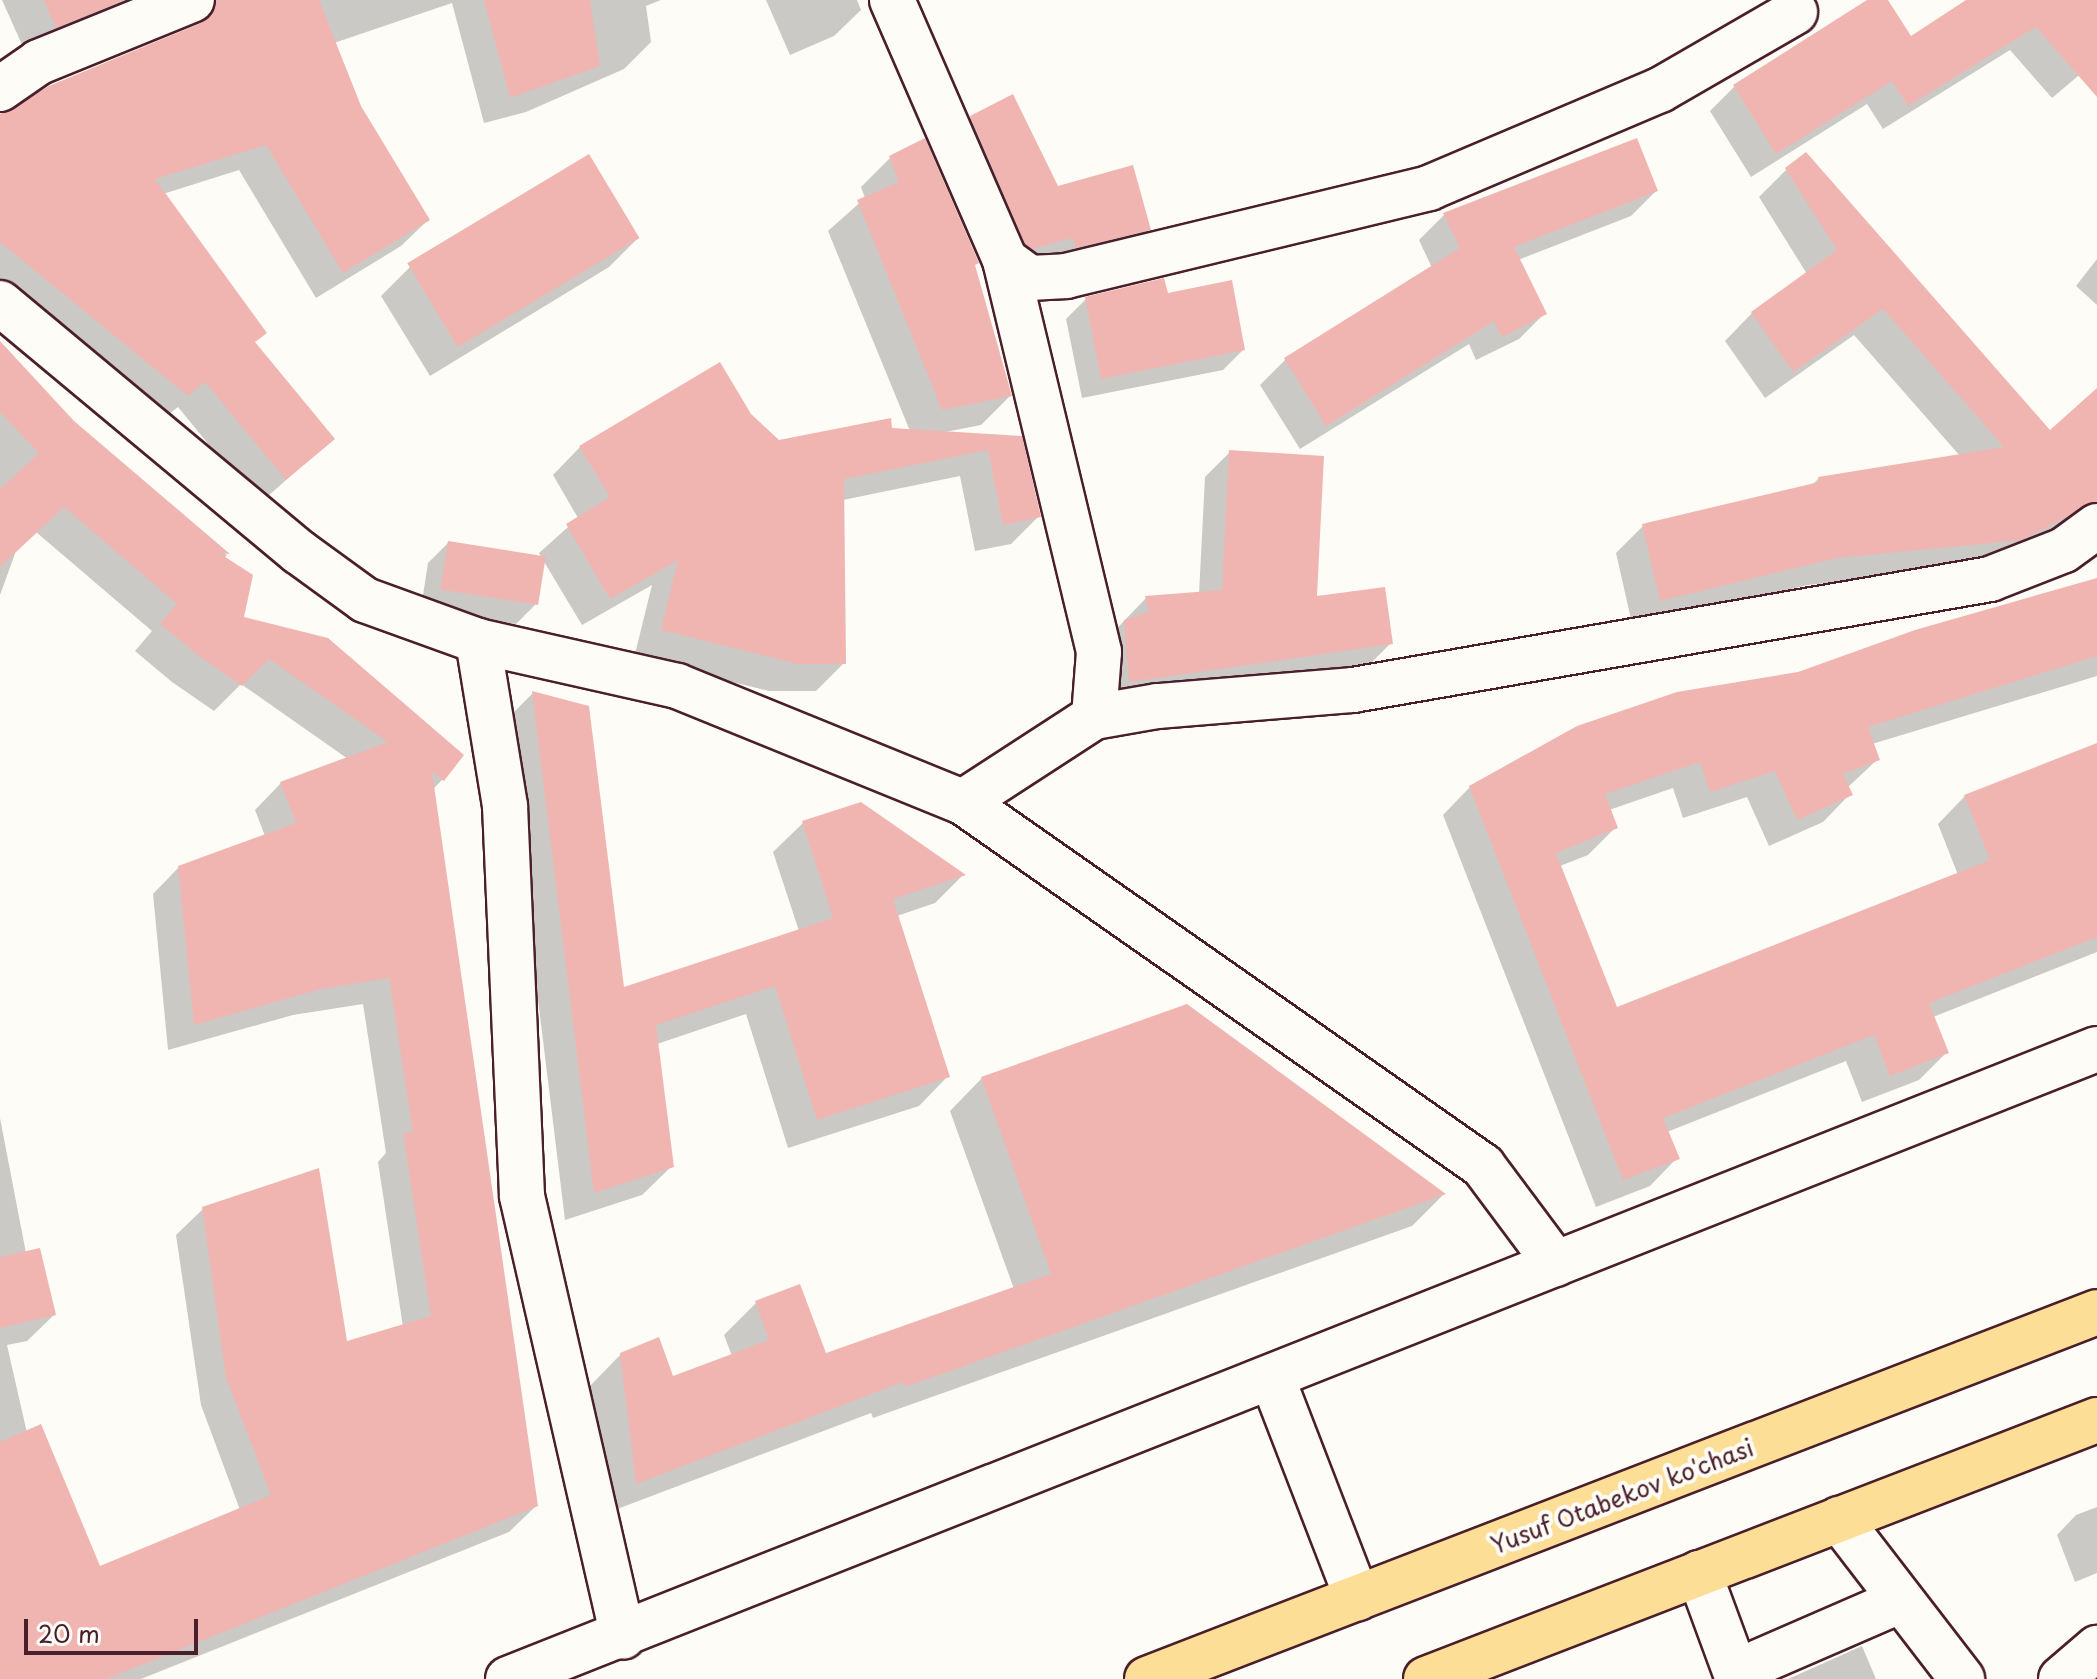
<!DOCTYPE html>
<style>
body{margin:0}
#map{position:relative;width:2097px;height:1679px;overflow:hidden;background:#fdfcf7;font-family:"Playpen Sans",sans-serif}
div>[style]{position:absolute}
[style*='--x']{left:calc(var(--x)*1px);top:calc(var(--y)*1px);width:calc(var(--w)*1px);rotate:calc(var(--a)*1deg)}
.shadow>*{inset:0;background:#0003}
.building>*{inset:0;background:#f1b5b1;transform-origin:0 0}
.roads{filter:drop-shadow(2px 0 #4a1f2b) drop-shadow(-2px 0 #4a1f2b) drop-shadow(0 2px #4a1f2b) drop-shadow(0 -2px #4a1f2b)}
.minor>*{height:44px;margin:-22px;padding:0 22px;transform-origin:22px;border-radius:22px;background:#fdfcf7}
.major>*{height:44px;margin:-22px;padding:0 22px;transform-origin:22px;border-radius:22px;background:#fdde96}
span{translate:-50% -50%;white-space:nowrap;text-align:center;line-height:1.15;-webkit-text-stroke:8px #fdfcf7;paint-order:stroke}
.street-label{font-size:24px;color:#4a1f2b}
.scale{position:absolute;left:24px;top:1619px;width:174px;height:36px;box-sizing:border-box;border:4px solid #4a1f2b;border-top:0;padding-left:10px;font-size:24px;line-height:28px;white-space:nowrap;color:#4a1f2b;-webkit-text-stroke:6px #fdfcf7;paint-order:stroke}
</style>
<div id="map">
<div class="shadow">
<div style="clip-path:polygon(2px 0,134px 0,27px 56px)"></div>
<div style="clip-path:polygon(241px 0,661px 0,646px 6px,651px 42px,624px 69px,526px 112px,484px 123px,452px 3px,334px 43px,360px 106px,428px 220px,401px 246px,316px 298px,239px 170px,163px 194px,254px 343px,332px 439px,258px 505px,178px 407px,160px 421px,0 292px,0 118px,166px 45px)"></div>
<div style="clip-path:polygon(766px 0,857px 0,861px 10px,834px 36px,790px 55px)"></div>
<div style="clip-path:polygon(1871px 0,1886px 0,1910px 38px,1970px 0,2097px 0,2097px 60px,2052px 98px,2010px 50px,1883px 129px,1867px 104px,1751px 177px,1710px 111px,1734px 87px)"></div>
<div style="clip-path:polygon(971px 117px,1057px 188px,1149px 229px,1129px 249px,1012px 268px,951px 137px)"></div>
<div style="clip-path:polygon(890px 158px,973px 267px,1010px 396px,981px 425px,945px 432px,1020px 438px,1039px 516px,1011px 544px,975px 551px,960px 476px,843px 500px,844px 663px,816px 691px,769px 691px,634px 658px,652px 585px,582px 625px,543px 560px,536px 604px,516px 624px,421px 608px,428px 563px,448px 543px,542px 558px,539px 553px,578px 518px,553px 475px,580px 447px,750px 416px,778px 443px,910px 431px,828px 231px,865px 198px,861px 187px)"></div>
<div style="clip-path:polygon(1786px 170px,2050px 432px,2097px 413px,2097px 556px,2090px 538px,1993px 566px,1808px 585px,1633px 628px,1616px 553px,1643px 526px,1812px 485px,1819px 478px,1960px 456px,1854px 335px,1765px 398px,1725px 341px,1752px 313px,1807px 274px,1759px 197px)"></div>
<div style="clip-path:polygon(1656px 191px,1631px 216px,1518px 260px,1544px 314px,1519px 339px,1476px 360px,1469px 344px,1300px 449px,1260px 385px,1285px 360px,1432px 268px,1419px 240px,1444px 215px)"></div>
<div style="clip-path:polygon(638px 238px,609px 267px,430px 376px,381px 296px,410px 267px)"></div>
<div style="clip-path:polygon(2097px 259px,2097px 305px,2076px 286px)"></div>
<div style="clip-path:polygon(1086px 299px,1243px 350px,1223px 370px,1082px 398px,1066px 319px)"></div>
<div style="clip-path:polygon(0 344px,72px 422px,227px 555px,224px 558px,242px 618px,443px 779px,432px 790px,536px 1506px,509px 1532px,141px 1679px,0 1679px,0 1118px,26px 1253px,54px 1315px,27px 1341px,7px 1345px,27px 1433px,98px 1569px,240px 1510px,201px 1405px,176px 1235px,203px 1209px,345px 1344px,403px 1327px,378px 1162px,386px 1153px,363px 1004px,293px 1015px,168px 1050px,153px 894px,179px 867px,265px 836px,255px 810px,281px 783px,348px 759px,241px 684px,214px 711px,172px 682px,135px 651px,152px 631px,36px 532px,16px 551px,0 595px)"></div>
<div style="clip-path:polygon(1230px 452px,1315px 599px,1391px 643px,1366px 668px,1105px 706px,1100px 646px,1146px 598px,1199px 594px,1205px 477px)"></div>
<div style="clip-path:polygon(2097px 580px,2097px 676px,1872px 744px,1878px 759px,1847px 788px,1850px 794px,1823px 822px,1769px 846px,1747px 797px,1683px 818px,1673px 788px,1609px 810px,1616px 827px,1588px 855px,1560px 866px,1616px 1010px,1958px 875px,1938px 824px,1965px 796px,2097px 745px,2097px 952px,1933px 1017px,1946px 1053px,1919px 1080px,1862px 1102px,1846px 1061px,1667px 1132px,1677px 1158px,1650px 1186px,1596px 1207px,1443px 815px,1470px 787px,1798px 674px)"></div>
<div style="clip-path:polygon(533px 693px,622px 989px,799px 931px,773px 852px,803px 823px,963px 875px,935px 903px,897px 916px,948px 1076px,919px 1106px,788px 1148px,746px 1014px,657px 1044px,672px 1166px,642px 1195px,565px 1220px,504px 722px)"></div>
<div style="clip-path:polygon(982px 1078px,1443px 1195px,1412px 1226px,873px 1418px,871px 1413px,604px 1514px,589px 1387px,621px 1354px,672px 1379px,732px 1356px,724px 1335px,756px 1303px,825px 1356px,1014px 1289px,950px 1111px)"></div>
<div style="clip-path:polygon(2097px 1507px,2097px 1573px,2075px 1582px,2057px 1535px,2076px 1515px)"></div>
<div style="clip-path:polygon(1862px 1646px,1876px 1679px,1788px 1679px)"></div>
</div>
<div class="building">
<div style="clip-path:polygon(44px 0,125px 0,56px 28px)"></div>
<div style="clip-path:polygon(216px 0,319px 0,361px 106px,430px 220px,343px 273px,266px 145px,155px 179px,267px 333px,255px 342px,335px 439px,286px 480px,205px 382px,188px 396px,0 242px,0 114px,49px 86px,201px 23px,212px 15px)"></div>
<div style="clip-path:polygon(484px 0,590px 0,600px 66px,510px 98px)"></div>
<div style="clip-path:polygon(1867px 0,1888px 0,1911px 36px,1966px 0,2097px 0,2097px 97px,2036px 27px,1908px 106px,1892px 81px,1776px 154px,1733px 85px)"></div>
<div style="clip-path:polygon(1013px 94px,1058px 186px,1133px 165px,1151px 230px,1075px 248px,1073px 238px,1032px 249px,1025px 244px,970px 116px)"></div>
<div style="clip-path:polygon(925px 138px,979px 263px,975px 265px,1012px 396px,942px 410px,857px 200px,899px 182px,889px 156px)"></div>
<div style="clip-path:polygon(1637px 138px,1658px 191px,1514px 247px,1547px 314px,1502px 337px,1494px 321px,1326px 426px,1284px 358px,1460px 248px,1443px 213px)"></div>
<div style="clip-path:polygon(1806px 152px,2050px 430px,2097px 388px,2097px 501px,2022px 540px,1837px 558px,1660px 601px,1642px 524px,1819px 482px,1818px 477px,2004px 447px,1883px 309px,1793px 372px,1751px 312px,1837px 250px,1785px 168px)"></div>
<div style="left:589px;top:154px;width:98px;height:212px;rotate:59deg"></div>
<div style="clip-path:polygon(1164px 278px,1168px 293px,1232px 280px,1245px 350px,1101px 379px,1085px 297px)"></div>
<div style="clip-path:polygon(0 341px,74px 421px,230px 554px,219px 553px,253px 575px,244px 617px,328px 638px,464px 755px,444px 781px,432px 772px,538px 1506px,106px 1679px,0 1679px,0 1442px,41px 1424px,100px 1566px,271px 1495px,226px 1378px,202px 1207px,319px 1168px,347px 1341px,431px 1316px,403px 1133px,413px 1132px,389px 978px,321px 989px,194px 1025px,178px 866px,296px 823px,280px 782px,388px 742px,269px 659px,242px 686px,199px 656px,160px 624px,177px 604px,64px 507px,0 567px,0 489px,39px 453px,0 412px)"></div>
<div style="clip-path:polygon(720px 362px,751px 414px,779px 440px,891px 418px,892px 428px,1022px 436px,1041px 517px,1003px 525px,988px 450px,844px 479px,846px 664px,798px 664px,661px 630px,678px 560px,610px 599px,566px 524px,610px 497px,579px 446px)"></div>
<div style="clip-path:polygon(1229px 450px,1324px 456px,1317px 596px,1385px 587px,1393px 644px,1129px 682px,1124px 620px,1149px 612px,1145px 596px,1222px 590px)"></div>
<div style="left:448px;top:541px;width:99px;height:49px;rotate:9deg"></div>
<div style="clip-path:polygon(2097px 578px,2097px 656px,1868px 727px,1880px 760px,1843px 774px,1853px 795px,1797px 820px,1775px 771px,1710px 792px,1700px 762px,1605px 794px,1618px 828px,1556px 853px,1617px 1007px,1990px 860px,1964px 795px,2097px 743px,2097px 937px,1929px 1003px,1949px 1053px,1890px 1076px,1874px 1035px,1663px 1118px,1680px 1159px,1623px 1180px,1469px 786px,1577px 726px,1677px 692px,1798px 672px,1915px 630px)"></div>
<div style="clip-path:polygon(532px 691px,589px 706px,624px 987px,833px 918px,802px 821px,861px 802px,966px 875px,893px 899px,950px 1077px,817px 1120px,775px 986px,656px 1025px,674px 1167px,594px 1193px)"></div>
<div style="clip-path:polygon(1187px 1004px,1446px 1194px,905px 1387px,903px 1382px,636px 1484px,620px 1353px,659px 1337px,673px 1376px,769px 1340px,755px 1301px,800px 1284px,826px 1353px,1051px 1274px,981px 1077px)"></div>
<div style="clip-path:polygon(40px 1248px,56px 1315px,0 1328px,0 1257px)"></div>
</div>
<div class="roads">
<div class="minor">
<div style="--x:892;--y:0;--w:283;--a:66.5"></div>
<div style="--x:1005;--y:260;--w:31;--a:36"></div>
<div style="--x:1030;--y:278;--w:36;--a:-3"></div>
<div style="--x:1066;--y:276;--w:374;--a:-13.6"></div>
<div style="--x:1429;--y:188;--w:251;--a:-23"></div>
<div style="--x:1660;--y:90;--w:156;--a:-30"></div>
<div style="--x:0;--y:89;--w:47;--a:-34.7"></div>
<div style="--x:39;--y:62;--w:165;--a:-22.1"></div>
<div style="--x:1005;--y:260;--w:403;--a:76.5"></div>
<div style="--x:1099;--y:652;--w:65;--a:94.4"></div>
<div style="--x:0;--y:303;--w:389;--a:39.8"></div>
<div style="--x:299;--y:552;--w:82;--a:36"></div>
<div style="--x:365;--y:600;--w:120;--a:19.9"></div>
<div style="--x:478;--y:641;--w:204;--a:12.7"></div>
<div style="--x:677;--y:686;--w:309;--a:22.1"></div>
<div style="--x:963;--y:802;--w:635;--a:34.99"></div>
<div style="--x:1483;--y:1166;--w:122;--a:53.3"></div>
<div style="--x:478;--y:641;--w:167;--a:80.7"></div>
<div style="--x:505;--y:806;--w:390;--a:87.5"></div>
<div style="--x:522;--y:1196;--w:452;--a:77.1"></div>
<div style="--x:963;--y:802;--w:156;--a:-33"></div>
<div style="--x:1094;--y:717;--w:65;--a:-9.8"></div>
<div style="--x:1158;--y:706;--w:196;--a:-4.7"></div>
<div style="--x:1353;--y:690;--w:647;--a:-9.88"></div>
<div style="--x:1990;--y:579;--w:79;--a:-21.4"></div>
<div style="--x:2064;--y:550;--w:41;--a:-36"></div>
<div style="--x:1273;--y:1380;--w:234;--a:68.9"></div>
<div style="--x:1839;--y:1519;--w:202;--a:52.4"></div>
<div style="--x:1699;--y:1573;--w:113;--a:69.8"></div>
<div style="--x:1736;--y:1672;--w:178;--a:-23.5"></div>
<div style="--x:508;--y:1679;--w:1709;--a:-21.63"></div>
<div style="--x:2061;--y:1679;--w:48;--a:-40.7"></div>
</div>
<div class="major">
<div style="--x:1147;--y:1679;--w:1018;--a:-21.12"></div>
<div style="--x:1426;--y:1679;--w:719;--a:-21.11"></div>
</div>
</div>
<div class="street-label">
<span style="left:1622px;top:1496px;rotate:-21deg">Yusuf Otabekov ko'chasi</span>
</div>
<div class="scale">20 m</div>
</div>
